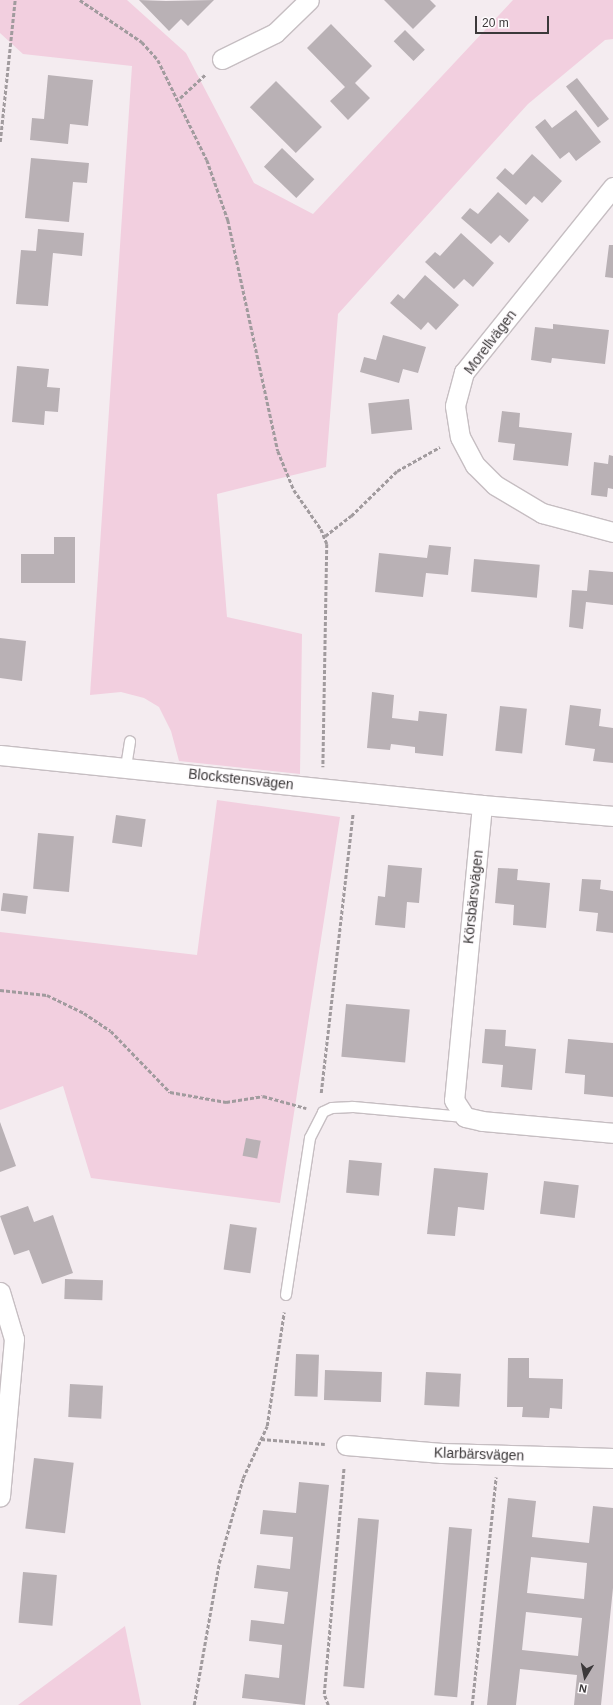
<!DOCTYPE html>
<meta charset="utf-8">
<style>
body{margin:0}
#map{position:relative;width:613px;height:1705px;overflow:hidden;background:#f4ecf0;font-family:Arial,sans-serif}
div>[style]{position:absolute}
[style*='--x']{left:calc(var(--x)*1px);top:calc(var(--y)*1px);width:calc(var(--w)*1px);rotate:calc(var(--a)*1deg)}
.green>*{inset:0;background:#f2cfdf}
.building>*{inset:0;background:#b9b1b5;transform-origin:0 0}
.path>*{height:2.5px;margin-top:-1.25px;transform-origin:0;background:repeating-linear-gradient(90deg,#a19b9e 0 4px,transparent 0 6px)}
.roads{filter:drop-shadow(1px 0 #c6bec2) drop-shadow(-1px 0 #c6bec2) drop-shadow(0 1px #c6bec2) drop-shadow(0 -1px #c6bec2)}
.lane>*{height:10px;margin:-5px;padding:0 5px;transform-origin:5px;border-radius:5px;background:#fff}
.street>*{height:19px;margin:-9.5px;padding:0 9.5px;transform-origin:9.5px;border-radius:9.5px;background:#fff}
span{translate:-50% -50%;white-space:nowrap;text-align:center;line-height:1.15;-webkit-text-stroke:3px #fefbfd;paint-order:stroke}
.street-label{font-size:14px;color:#3c393a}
.north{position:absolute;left:565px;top:1657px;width:40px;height:40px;-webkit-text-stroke:3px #fefbfd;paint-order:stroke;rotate:190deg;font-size:11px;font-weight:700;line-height:16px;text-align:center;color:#3c393a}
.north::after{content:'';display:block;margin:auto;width:14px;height:18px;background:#3c393a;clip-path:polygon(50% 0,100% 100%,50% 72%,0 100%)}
.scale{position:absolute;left:475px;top:16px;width:74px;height:18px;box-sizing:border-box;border:2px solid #3c393a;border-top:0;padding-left:5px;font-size:12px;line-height:14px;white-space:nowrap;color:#3c393a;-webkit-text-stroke:3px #fefbfd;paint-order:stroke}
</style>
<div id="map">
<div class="green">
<div style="clip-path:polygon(0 0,127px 0,186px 53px,254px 183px,313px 214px,513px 0,613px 0,613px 39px,605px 40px,528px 104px,338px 314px,326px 467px,217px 494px,227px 617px,302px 634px,300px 774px,179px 761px,171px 731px,159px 707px,144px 698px,121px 692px,90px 695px,132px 66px,23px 54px,0 33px)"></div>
<div style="clip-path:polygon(217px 800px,340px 817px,280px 1203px,91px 1178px,63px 1086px,0 1110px,0 932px,197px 955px)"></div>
<div style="clip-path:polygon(125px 1626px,141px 1705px,18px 1705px)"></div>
</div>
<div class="building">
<div style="clip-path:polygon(139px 0,166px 1px,214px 0,188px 26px,181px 19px,169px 31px)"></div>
<div style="clip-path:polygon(384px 0,430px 0,436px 6px,413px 29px)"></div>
<div style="clip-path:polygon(331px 24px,372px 66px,355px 83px,370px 98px,348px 120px,330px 101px,345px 87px,307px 48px)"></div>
<div style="left:405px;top:30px;width:28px;height:16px;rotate:45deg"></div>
<div style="clip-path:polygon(48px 75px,93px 80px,88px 126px,70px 124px,68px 144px,30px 140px,32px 118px,44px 119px)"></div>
<div style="left:577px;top:78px;width:52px;height:14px;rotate:52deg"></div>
<div style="left:276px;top:81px;width:65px;height:37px;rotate:45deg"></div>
<div style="clip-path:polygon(576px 110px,601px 142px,576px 161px,569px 152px,560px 159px,535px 127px,545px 119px,552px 128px)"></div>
<div style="left:282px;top:148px;width:45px;height:26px;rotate:44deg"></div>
<div style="clip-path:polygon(532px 154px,562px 181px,542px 203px,534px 196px,526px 205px,496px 178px,505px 168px,513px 175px)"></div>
<div style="clip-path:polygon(31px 158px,89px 163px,87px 183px,73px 182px,69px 222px,25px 218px)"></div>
<div style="clip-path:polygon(498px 192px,529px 220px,509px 243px,500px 235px,491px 244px,461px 218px,470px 208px,478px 214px)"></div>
<div style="clip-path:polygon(38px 229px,84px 233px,82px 256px,53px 253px,48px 306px,16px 304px,21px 250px,36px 251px)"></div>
<div style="clip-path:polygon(461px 233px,494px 263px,473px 287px,464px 279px,454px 289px,425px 262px,435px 252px,440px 256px)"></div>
<div style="clip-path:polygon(609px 245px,613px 245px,613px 278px,605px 277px)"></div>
<div style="clip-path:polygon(425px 275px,459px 305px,436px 330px,428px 322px,421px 330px,390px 303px,398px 294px,404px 299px)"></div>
<div style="clip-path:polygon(553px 324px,609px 330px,605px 364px,552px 358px,551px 363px,531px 360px,535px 327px,553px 329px)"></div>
<div style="clip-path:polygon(383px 335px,426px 347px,418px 373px,403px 369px,399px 383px,360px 372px,364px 357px,376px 360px)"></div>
<div style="clip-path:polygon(17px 366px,49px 369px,47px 387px,60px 388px,58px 412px,45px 411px,44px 425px,12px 422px)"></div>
<div style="left:409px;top:399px;width:31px;height:41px;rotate:84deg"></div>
<div style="clip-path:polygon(502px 411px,520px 413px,519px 427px,572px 433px,568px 466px,513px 460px,515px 444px,498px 442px)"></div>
<div style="clip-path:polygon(609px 455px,613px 456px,613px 489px,608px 488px,607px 497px,591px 495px,594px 462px,608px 464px)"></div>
<div style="clip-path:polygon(54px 537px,75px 537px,75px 583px,21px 583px,21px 554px,54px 554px)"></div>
<div style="clip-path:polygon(429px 545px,451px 547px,448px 575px,426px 573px,423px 597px,375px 592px,379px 553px,427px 558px)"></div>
<div style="left:474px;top:559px;width:66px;height:33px;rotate:5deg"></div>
<div style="clip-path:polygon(589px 570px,613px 572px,613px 605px,586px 602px,583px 629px,569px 627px,572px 590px,587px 591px)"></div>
<div style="clip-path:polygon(0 638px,26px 641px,22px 681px,0 678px)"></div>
<div style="clip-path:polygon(372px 692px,394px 695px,392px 718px,418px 721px,419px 711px,447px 714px,443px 756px,415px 753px,415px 747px,391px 744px,390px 750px,367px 748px)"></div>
<div style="clip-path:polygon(570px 705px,601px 709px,599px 726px,613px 728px,613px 763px,593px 761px,595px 749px,565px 745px)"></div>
<div style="left:500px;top:706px;width:27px;height:45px;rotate:6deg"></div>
<div style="left:116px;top:815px;width:30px;height:28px;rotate:8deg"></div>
<div style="left:38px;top:833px;width:36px;height:56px;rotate:5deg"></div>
<div style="clip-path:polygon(388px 865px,422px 868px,419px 903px,407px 902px,405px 928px,375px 925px,378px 896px,385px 897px)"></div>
<div style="clip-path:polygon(498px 868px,518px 869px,517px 880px,550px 883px,546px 928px,513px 925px,514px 905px,495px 903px)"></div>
<div style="clip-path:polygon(582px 879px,601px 880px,600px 889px,613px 891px,613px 933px,596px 931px,598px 913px,579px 911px)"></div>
<div style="left:3px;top:893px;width:25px;height:18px;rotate:7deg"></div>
<div style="left:346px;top:1004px;width:64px;height:53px;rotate:5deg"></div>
<div style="clip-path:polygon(485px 1029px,506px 1030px,505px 1046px,536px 1049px,532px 1090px,501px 1087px,503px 1065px,482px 1063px)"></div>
<div style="clip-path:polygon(568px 1039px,613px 1043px,613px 1097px,584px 1094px,585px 1075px,565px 1073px)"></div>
<div style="clip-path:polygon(0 1122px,16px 1166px,0 1172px)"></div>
<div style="left:246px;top:1138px;width:15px;height:18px;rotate:11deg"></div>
<div style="left:349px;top:1160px;width:33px;height:33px;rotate:5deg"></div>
<div style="clip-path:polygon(434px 1168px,488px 1173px,484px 1210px,458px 1207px,455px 1236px,427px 1234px)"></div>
<div style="left:544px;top:1181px;width:35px;height:33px;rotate:7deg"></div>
<div style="clip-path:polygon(28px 1206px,34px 1222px,53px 1215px,73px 1273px,42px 1284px,29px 1250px,14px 1255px,0 1216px)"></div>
<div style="left:230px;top:1224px;width:27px;height:46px;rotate:8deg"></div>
<div style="left:65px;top:1279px;width:38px;height:20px;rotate:2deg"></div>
<div style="left:296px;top:1354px;width:23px;height:42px;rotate:2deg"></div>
<div style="clip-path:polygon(508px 1358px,529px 1358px,529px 1378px,563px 1379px,562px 1409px,550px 1408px,549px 1418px,522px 1417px,523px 1407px,507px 1407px)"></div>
<div style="left:325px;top:1370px;width:57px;height:30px;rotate:2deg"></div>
<div style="left:426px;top:1372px;width:35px;height:33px;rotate:3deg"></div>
<div style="left:70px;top:1384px;width:33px;height:33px;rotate:3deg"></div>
<div style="left:34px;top:1458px;width:40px;height:71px;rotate:7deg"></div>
<div style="clip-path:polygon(299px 1482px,329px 1485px,305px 1705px,242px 1698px,245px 1674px,279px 1678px,282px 1645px,249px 1641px,251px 1620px,284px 1624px,288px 1592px,254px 1588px,257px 1565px,290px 1569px,293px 1537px,260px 1534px,263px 1510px,296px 1513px)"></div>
<div style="clip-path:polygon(evenodd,508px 1498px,536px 1501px,532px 1537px,561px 1540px,589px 1543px,593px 1506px,613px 1508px,613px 1588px,601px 1705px,574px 1705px,577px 1675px,520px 1669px,516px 1705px,487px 1705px,508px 1498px,531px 1557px,587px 1563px,584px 1599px,527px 1593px,531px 1557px,508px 1498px,526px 1612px,582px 1618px,578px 1656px,522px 1650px,526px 1612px)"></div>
<div style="left:358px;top:1518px;width:21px;height:169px;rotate:5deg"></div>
<div style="left:449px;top:1527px;width:23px;height:169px;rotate:5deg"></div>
<div style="left:23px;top:1572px;width:34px;height:51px;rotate:5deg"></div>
</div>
<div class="path">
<div style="--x:80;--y:0;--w:75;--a:34.1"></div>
<div style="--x:142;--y:42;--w:24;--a:48"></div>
<div style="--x:158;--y:60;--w:111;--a:63.9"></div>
<div style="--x:207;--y:160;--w:64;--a:70.7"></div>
<div style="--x:228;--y:220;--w:236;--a:77.8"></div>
<div style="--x:278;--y:451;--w:42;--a:67.7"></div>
<div style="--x:294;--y:490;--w:47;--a:55.3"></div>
<div style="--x:321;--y:529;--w:16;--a:68"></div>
<div style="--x:327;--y:544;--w:223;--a:91"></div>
<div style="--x:180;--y:98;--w:35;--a:-43"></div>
<div style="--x:0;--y:142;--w:143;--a:-84"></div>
<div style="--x:325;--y:536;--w:33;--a:-38"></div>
<div style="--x:351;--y:516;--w:64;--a:-44.4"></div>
<div style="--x:397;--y:471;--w:49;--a:-29.2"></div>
<div style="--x:0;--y:990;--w:47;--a:6.1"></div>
<div style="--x:47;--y:995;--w:41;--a:25.9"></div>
<div style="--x:84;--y:1013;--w:32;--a:34"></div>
<div style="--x:111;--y:1031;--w:85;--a:46"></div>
<div style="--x:170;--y:1092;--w:57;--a:10.1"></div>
<div style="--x:226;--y:1102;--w:37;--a:-9"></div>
<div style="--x:263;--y:1096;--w:45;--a:15.6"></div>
<div style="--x:321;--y:1093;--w:281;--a:-83.5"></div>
<div style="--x:261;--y:1439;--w:64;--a:4.5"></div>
<div style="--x:194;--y:1705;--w:144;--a:-80"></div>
<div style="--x:219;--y:1563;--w:88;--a:-74.2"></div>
<div style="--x:243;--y:1478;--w:57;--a:-65.2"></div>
<div style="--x:267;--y:1426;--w:115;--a:-81.5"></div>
<div style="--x:328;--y:1705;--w:12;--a:-110"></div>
<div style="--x:324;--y:1694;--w:228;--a:-85"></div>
<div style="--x:472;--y:1705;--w:229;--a:-84"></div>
</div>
<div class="roads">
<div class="lane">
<div style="--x:126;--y:767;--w:26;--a:-81"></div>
<div style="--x:286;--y:1295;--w:159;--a:-81.3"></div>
<div style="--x:310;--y:1138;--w:29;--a:-63"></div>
<div style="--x:323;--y:1112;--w:10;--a:-24"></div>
<div style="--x:332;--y:1108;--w:21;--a:-3"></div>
<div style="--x:353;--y:1107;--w:112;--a:5.1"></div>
</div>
<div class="street">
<div style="--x:222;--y:59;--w:59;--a:-26.1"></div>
<div style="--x:275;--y:33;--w:47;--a:-44.1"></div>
<div style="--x:613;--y:187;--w:238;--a:128.8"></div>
<div style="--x:464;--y:372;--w:35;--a:105"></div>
<div style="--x:455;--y:406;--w:31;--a:81"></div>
<div style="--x:460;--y:437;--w:32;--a:62"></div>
<div style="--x:475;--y:465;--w:28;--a:45"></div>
<div style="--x:495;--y:485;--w:55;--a:30.8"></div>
<div style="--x:542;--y:513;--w:73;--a:15"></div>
<div style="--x:0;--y:755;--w:485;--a:5.9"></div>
<div style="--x:613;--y:816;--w:131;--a:-175.2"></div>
<div style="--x:482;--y:805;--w:296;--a:95.4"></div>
<div style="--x:454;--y:1100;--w:20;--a:57"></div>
<div style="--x:465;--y:1117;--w:17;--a:13"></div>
<div style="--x:482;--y:1121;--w:132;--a:5.2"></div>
<div style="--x:0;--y:1292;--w:49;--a:73.4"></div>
<div style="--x:14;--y:1339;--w:158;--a:95.1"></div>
<div style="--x:346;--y:1445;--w:96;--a:4.8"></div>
<div style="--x:442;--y:1453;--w:171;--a:1.7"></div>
</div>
</div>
<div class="street-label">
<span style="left:490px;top:342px;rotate:-53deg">Morellvägen</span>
<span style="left:241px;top:779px;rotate:6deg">Blockstensvägen</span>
<span style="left:473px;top:897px;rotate:-84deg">Körsbärsvägen</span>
<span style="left:479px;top:1454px;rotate:2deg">Klarbärsvägen</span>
</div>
<div class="north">N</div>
<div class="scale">20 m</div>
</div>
